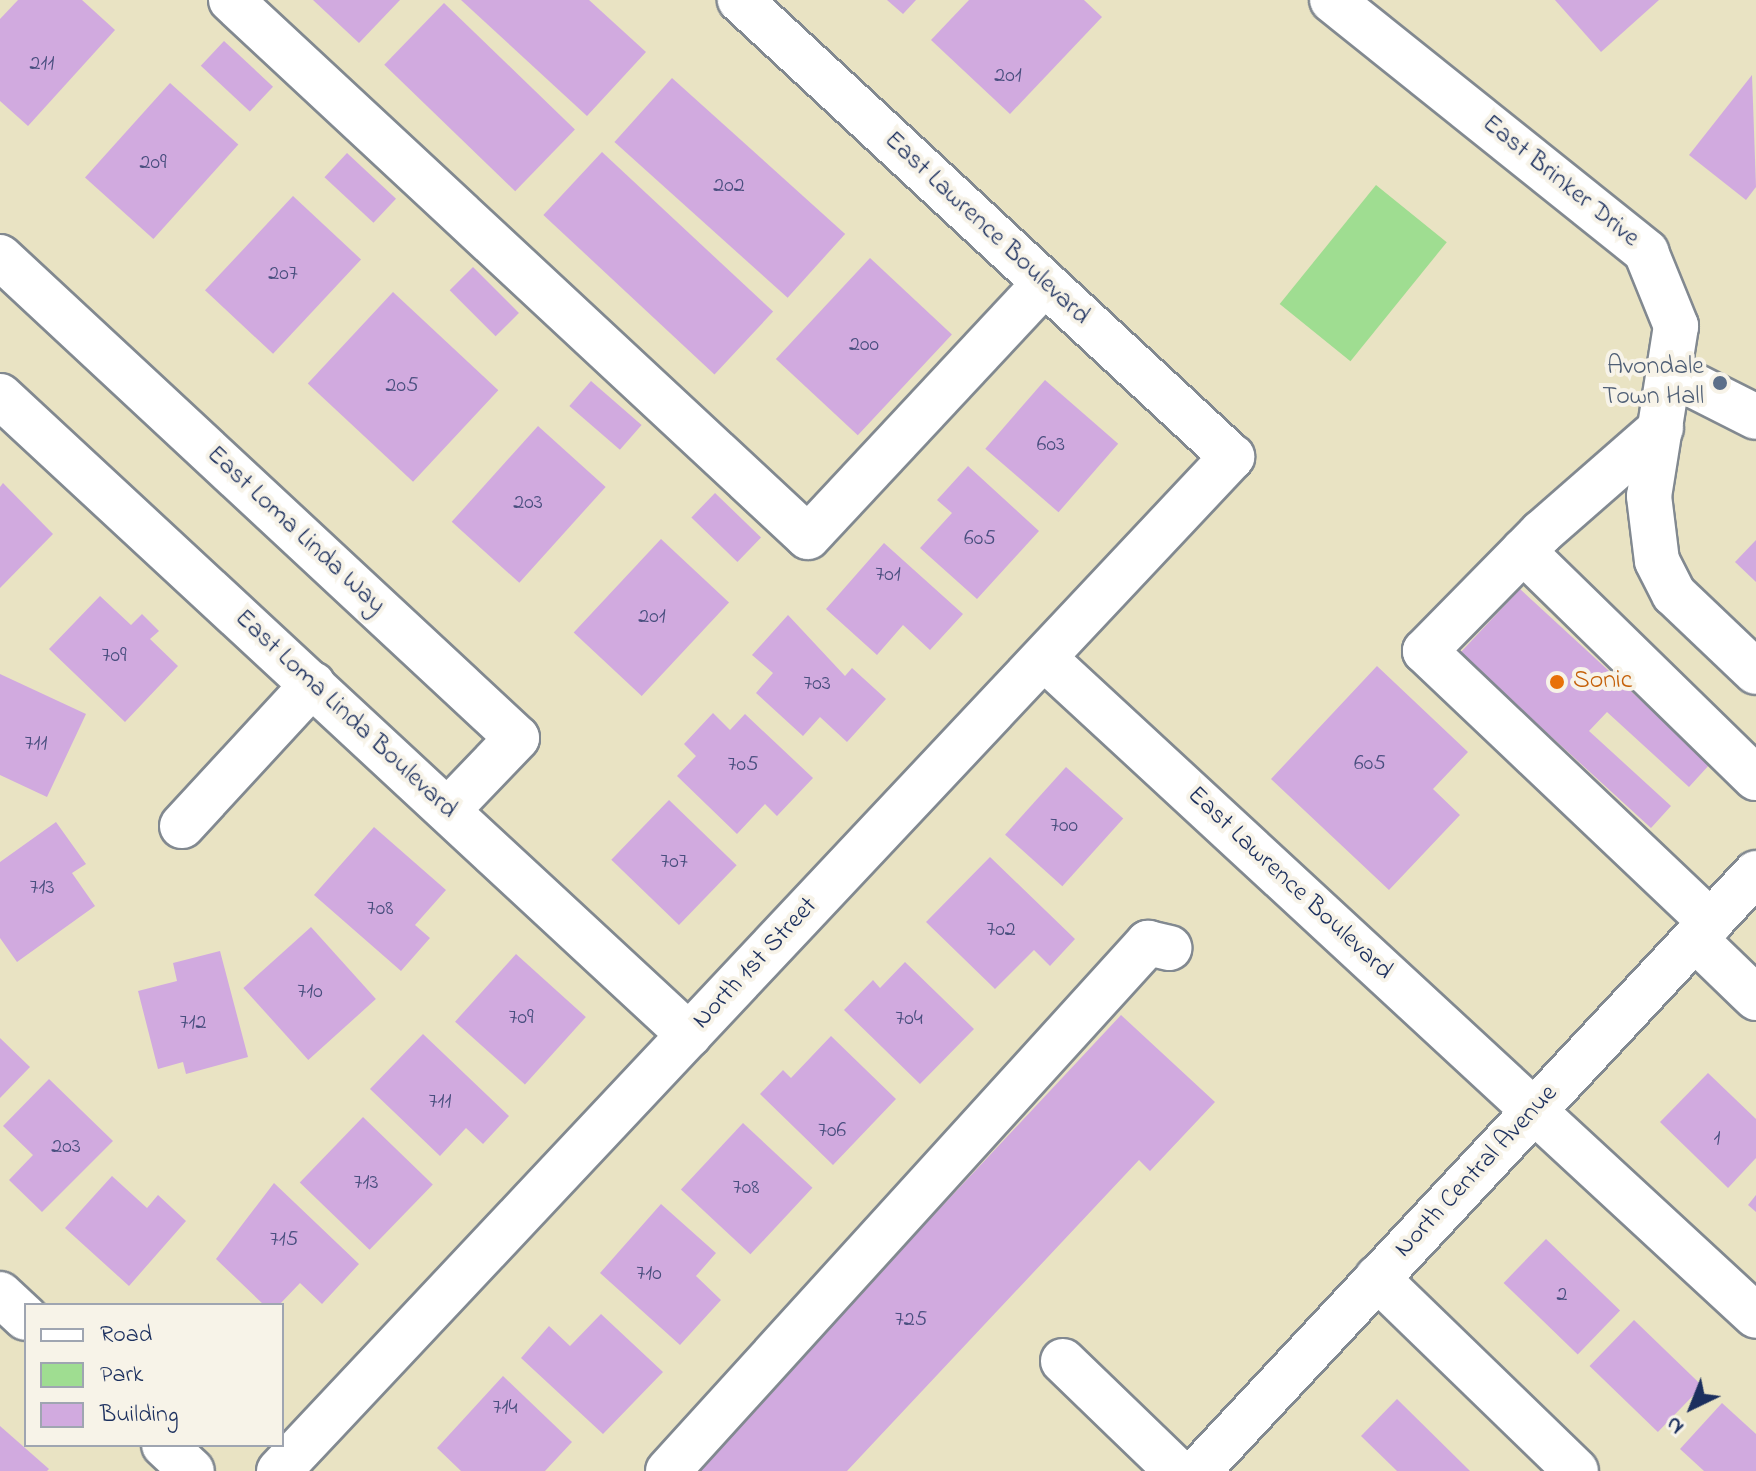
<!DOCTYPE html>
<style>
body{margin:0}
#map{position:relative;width:1756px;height:1471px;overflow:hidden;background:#e9e3c3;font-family:"Indie Flower",sans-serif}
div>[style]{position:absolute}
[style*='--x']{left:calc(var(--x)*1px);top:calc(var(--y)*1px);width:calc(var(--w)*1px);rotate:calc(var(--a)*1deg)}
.green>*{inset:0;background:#9fdd91;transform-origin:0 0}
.building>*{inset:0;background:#d1aadf;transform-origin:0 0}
.roads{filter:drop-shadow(2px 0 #828990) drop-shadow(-2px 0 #828990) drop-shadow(0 2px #828990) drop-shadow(0 -2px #828990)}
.minor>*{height:44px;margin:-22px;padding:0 22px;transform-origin:22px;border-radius:22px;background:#fff}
.dots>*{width:22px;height:22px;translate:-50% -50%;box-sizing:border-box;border:4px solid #f7f3e8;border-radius:50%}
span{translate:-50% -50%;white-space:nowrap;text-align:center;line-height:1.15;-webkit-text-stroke:8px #f7f3e8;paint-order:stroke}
.number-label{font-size:22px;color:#484e7e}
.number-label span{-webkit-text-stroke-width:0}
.street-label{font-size:26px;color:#1b2f5e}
.service-label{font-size:26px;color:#4e5e75}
.right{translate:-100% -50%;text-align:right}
.food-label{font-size:26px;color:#c56008}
.left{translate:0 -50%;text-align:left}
.legend{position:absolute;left:24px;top:1303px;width:260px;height:144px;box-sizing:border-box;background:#f7f3e8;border:2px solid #9fa5b1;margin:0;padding:10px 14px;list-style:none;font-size:24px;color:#1b2f5e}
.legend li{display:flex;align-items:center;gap:16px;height:40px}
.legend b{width:40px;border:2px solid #9fa5b1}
.north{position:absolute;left:1652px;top:1367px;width:80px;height:80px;-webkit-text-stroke:6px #f7f3e8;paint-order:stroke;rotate:223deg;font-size:22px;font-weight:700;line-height:32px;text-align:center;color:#1b2f5e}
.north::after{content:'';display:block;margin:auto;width:28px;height:36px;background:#1b2f5e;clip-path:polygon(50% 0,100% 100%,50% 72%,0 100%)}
</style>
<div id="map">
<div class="green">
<div style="left:1376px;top:185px;width:91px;height:153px;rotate:39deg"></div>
</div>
<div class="building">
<div style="clip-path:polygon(18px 0,82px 0,115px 30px,28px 126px,0 101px,0 19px)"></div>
<div style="clip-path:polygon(313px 0,400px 0,359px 43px)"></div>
<div style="clip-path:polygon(461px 0,589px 0,646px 52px,587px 116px)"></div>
<div style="clip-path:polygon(887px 0,916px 0,903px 14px)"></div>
<div style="clip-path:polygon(969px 0,1084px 0,1102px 17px,1010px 114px,931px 40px)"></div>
<div style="clip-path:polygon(1555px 0,1659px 0,1601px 52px)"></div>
<div style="left:444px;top:3px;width:182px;height:86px;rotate:44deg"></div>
<div style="left:224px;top:41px;width:67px;height:34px;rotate:43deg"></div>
<div style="clip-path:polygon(1752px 75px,1756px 187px,1746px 200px,1689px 155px)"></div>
<div style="left:672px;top:78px;width:233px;height:86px;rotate:42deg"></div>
<div style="left:170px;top:83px;width:92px;height:127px;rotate:42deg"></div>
<div style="left:602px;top:152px;width:234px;height:86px;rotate:43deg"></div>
<div style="left:347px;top:153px;width:67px;height:33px;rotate:43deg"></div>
<div style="left:293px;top:196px;width:93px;height:129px;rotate:43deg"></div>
<div style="left:870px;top:258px;width:112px;height:138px;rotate:43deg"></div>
<div style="left:473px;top:267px;width:65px;height:33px;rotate:45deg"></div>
<div style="left:393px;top:292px;width:144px;height:125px;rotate:43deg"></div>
<div style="left:1045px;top:380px;width:97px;height:91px;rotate:41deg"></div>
<div style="left:591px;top:381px;width:67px;height:33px;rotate:41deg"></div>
<div style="left:538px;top:426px;width:91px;height:129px;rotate:42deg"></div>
<div style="clip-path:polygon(968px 466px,1039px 531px,977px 599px,920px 548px,952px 513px,937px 500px)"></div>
<div style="clip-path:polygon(3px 483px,53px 534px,0 588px,0 487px)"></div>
<div style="left:715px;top:493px;width:64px;height:34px;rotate:44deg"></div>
<div style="left:661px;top:539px;width:93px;height:128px;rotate:43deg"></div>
<div style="clip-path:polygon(1756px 540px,1756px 582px,1735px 562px)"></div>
<div style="clip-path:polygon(884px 543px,963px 614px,930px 650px,903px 625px,877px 655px,826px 609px)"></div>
<div style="clip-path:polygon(1520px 589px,1710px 764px,1689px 787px,1607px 712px,1589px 731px,1671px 806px,1651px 828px,1460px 653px)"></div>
<div style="clip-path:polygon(100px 596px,131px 625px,142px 614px,159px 631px,150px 639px,178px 666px,125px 722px,49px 649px)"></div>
<div style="clip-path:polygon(788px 615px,845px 676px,852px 668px,886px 699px,847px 742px,820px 717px,803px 736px,756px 693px,773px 673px,752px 655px)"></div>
<div style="clip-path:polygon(1377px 666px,1468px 752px,1433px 789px,1460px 815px,1389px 890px,1271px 779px)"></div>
<div style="clip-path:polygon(0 674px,86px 714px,47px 797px,0 775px)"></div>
<div style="clip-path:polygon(713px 713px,730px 730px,745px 714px,813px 778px,777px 816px,765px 804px,737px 834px,677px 776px,696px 756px,684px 744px)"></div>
<div style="left:1066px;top:767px;width:77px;height:91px;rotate:42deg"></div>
<div style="left:669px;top:800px;width:94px;height:83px;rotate:44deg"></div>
<div style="clip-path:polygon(56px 822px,86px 864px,72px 873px,95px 906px,17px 962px,0 938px,0 862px)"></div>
<div style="clip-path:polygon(374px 827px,446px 890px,415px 925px,430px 938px,401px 971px,314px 895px)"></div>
<div style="clip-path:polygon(990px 857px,1075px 939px,1050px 966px,1034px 950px,995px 989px,926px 922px)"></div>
<div style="left:311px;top:927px;width:97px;height:91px;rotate:48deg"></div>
<div style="clip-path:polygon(220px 951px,248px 1057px,186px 1074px,183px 1062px,158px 1069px,138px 991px,177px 981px,173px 963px)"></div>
<div style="left:516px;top:954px;width:94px;height:91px;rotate:42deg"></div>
<div style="clip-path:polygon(905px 962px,974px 1029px,920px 1084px,844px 1010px,873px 980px,880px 988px)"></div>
<div style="clip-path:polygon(1121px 1015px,1215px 1102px,1150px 1171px,1139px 1160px,847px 1471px,694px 1471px)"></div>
<div style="clip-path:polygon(423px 1034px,509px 1116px,483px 1144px,466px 1128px,440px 1156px,370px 1089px)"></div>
<div style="clip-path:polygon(831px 1036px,896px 1099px,833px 1165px,760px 1094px,783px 1070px,791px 1078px)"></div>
<div style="clip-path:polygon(0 1038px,30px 1067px,0 1098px)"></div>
<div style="clip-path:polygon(1708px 1073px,1756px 1119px,1756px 1158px,1728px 1188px,1660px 1122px)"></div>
<div style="clip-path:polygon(49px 1079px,113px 1141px,42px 1212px,9px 1180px,33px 1155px,3px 1126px)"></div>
<div style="left:363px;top:1117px;width:97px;height:91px;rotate:44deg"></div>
<div style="left:743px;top:1123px;width:95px;height:91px;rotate:43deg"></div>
<div style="clip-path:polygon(112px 1176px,147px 1208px,158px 1195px,186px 1221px,129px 1286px,65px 1228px)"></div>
<div style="clip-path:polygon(274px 1183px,359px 1264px,322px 1304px,300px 1283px,279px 1305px,264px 1305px,216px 1259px)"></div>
<div style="clip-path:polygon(1756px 1195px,1756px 1212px,1748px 1205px)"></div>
<div style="clip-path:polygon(661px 1204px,716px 1253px,696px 1276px,721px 1300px,680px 1345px,600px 1273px)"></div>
<div style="left:1546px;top:1239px;width:103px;height:61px;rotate:44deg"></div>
<div style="clip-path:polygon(601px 1314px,663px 1372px,603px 1434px,521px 1358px,549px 1326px,570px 1346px)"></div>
<div style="left:1634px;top:1320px;width:95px;height:64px;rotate:44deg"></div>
<div style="clip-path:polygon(503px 1376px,572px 1442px,545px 1471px,461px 1471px,437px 1448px)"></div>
<div style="clip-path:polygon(1397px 1399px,1470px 1471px,1397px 1471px,1361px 1436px)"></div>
<div style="clip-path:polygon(1722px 1403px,1756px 1434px,1756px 1471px,1704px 1471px,1680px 1449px)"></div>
<div style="clip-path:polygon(0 1426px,49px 1469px,47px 1471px,0 1471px)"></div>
</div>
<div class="roads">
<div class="minor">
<div style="--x:231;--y:0;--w:788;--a:42.94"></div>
<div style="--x:808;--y:537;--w:347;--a:-47"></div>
<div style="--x:1332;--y:0;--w:403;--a:38.7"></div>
<div style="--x:1646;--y:252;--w:80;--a:67.9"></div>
<div style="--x:1676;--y:326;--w:172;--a:99"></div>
<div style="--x:1649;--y:496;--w:65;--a:83"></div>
<div style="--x:1657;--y:561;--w:37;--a:63"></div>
<div style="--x:1674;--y:594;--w:113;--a:43.6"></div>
<div style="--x:0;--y:257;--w:706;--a:42.93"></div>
<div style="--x:517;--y:738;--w:100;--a:133.8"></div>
<div style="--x:1671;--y:374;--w:95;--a:26.8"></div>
<div style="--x:0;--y:396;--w:940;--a:42.84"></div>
<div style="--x:1661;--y:428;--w:158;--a:138.8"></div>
<div style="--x:1542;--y:532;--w:167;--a:134.5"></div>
<div style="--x:1425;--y:651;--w:394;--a:43.5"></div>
<div style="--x:1523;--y:551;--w:325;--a:44.3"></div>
<div style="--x:1044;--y:658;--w:969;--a:42.74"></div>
<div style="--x:182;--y:826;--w:193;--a:-47.3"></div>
<div style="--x:1695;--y:939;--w:85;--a:44"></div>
<div style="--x:1377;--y:1278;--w:277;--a:44.1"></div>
<div style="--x:0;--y:1294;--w:35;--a:43"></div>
<div style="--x:1063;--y:1361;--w:158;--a:44"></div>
<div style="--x:164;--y:1445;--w:38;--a:43"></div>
<div style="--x:279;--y:1471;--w:1392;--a:-46.78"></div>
<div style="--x:1232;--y:457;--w:672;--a:-137.11"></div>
<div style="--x:668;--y:1471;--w:714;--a:-47.73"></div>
<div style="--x:1148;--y:943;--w:22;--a:13"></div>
<div style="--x:1198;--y:1471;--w:818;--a:-46.98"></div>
</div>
</div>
<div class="dots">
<div style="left:1720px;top:383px;background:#5c6f8a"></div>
<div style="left:1557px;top:682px;background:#e8710a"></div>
</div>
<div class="number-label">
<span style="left:42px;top:65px">211</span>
<span style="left:1008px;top:77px">201</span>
<span style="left:153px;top:164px">209</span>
<span style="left:729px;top:187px">202</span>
<span style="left:283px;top:275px">207</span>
<span style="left:864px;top:346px">200</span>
<span style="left:402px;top:387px">205</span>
<span style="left:1051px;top:446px">603</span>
<span style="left:528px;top:504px">203</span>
<span style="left:980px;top:540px">605</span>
<span style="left:888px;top:576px">701</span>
<span style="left:652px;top:618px">201</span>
<span style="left:114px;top:657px">709</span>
<span style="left:817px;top:685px">703</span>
<span style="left:36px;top:745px">711</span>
<span style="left:1370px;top:765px">605</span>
<span style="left:743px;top:766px">705</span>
<span style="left:1064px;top:827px">700</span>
<span style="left:674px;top:863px">707</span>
<span style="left:42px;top:889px">713</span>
<span style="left:380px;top:910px">708</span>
<span style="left:1001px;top:931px">702</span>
<span style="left:310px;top:993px">710</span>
<span style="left:521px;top:1019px">709</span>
<span style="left:909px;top:1020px">704</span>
<span style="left:193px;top:1024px">712</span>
<span style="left:440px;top:1103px">711</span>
<span style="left:832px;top:1132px">706</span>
<span style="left:1717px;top:1140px">1</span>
<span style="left:66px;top:1148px">203</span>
<span style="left:366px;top:1184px">713</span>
<span style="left:746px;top:1189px">708</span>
<span style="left:284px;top:1241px">715</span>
<span style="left:649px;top:1275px">710</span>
<span style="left:1562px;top:1296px">2</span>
<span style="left:911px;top:1321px">725</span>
<span style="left:505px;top:1409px">714</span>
</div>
<div class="street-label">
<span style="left:1560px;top:182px;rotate:39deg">East Brinker Drive</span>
<span style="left:986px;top:229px;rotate:43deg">East Lawrence Boulevard</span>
<span style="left:295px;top:531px;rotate:43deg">East Loma Linda Way</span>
<span style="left:345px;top:715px;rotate:43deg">East Loma Linda Boulevard</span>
<span style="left:1289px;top:884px;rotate:43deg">East Lawrence Boulevard</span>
<span style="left:756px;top:964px;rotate:-47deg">North 1st Street</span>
<span style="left:1477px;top:1172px;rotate:-47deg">North Central Avenue</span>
</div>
<div class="service-label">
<span class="right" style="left:1704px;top:383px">Avondale<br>Town Hall</span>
</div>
<div class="food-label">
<span class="left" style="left:1573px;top:682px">Sonic</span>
</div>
<ul class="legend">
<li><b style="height:10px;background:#fff"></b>Road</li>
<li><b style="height:22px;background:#9fdd91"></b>Park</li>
<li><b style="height:22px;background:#d1aadf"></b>Building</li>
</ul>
<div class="north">N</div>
</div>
